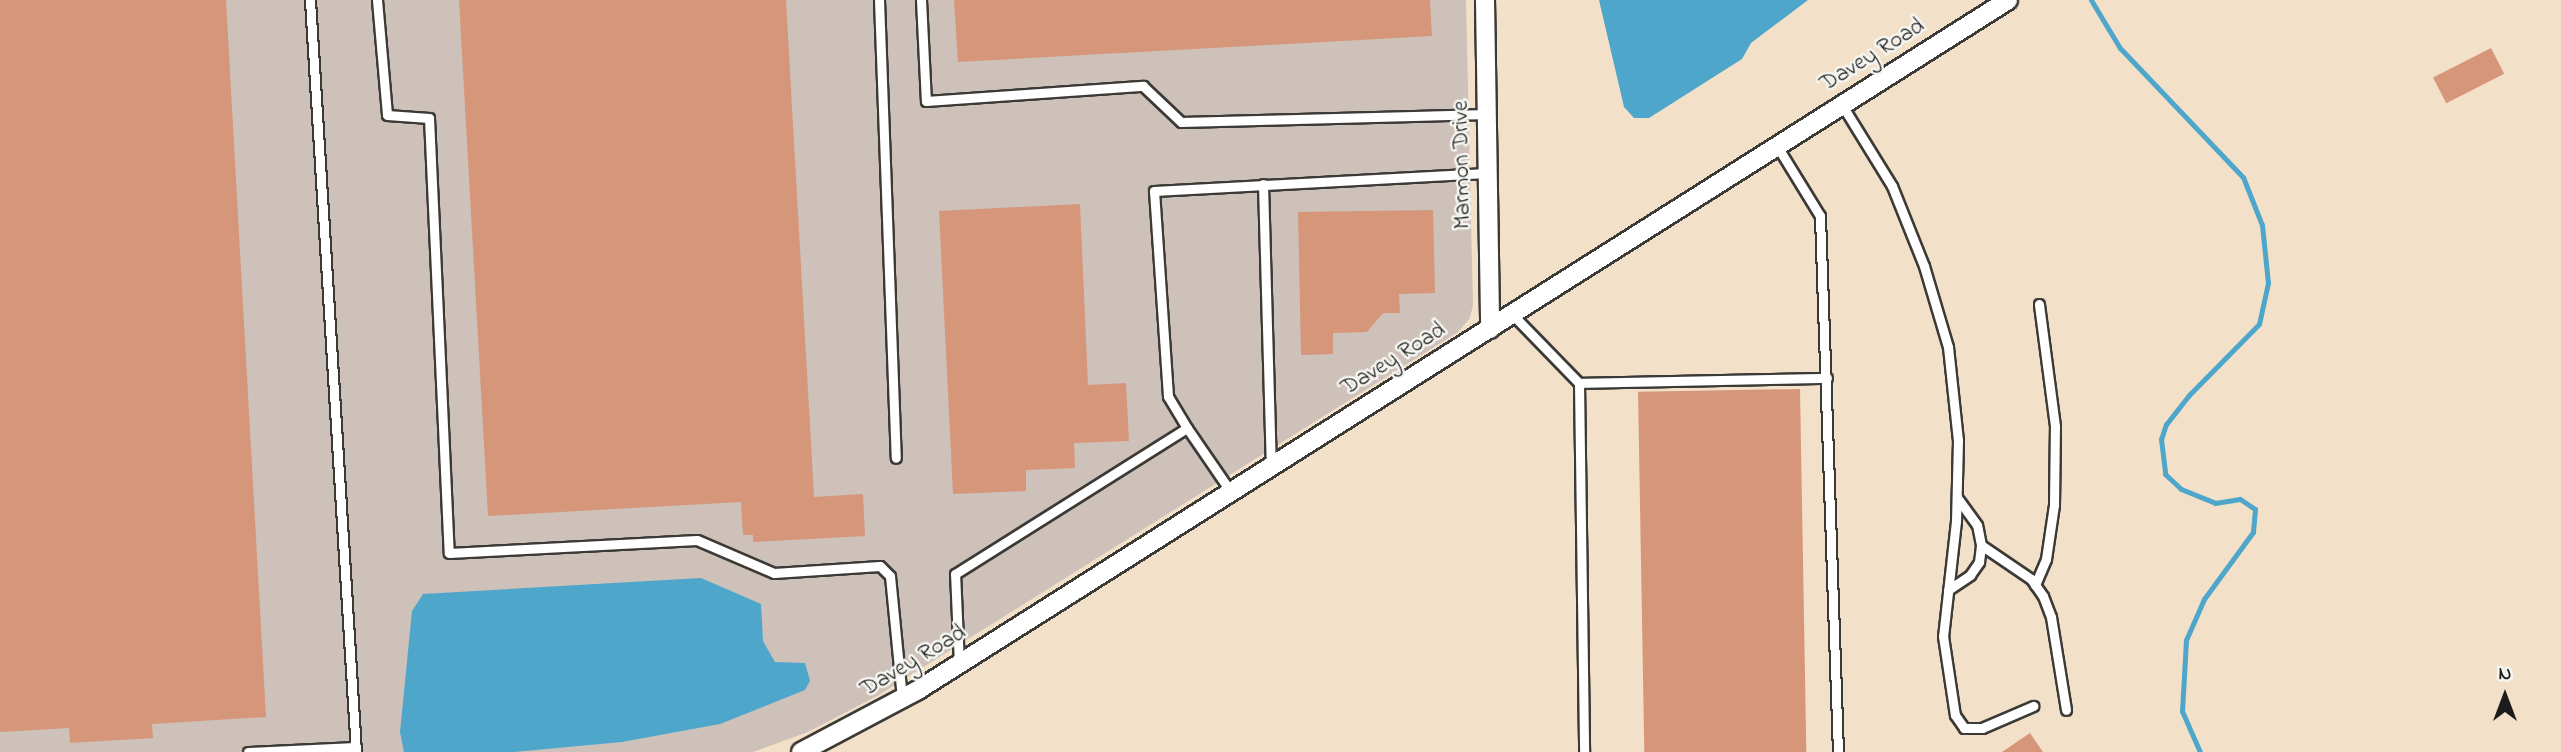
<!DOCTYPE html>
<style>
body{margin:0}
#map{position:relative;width:2561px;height:752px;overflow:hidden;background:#f2e1c8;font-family:"Indie Flower",sans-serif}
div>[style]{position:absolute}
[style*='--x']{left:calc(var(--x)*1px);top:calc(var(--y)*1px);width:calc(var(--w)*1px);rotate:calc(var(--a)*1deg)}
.industrial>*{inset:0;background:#cec1ba}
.water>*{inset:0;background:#4ea6cb}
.stream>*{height:5px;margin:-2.5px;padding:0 2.5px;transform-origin:2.5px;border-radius:2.5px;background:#4ea6cb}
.building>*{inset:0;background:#d5967a;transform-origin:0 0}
.roads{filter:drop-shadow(2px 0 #3c3a36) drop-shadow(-2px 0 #3c3a36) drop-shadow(0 2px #3c3a36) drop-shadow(0 -2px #3c3a36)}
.service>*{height:9px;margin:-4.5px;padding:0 4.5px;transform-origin:4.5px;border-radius:4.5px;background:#fff}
.minor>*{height:18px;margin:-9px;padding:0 9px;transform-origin:9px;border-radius:9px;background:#fff}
span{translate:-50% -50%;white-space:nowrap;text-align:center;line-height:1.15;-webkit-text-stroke:5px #f6f6f2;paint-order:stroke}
.street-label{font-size:23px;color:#1c1c1c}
.north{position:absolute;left:2470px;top:661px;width:70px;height:70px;-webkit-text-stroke:5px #f6f6f2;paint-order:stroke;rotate:0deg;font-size:19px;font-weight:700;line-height:28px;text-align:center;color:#1c1c1c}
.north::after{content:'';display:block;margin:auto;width:24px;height:32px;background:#1c1c1c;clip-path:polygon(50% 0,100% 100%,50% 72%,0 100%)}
</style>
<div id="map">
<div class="industrial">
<div style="clip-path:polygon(0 0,1466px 0,1473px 305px,1470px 318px,1458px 332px,877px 696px,808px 732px,753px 752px,0 752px)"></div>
</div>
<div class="water">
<div style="clip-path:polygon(1599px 0,1808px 0,1751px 43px,1742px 59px,1649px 118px,1634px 118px,1624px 107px)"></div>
<div style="clip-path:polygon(701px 578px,761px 604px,763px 641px,775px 662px,805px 663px,810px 681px,805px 690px,720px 724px,622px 742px,514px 752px,404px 752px,400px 732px,412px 611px,423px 594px)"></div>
</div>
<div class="stream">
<div style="--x:2091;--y:0;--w:56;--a:58.9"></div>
<div style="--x:2120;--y:48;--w:178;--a:46.4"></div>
<div style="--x:2243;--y:177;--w:52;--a:68.4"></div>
<div style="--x:2262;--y:225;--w:58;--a:84.1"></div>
<div style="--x:2268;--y:283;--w:42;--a:102.4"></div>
<div style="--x:2259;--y:324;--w:100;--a:134.6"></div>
<div style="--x:2189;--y:395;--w:37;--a:128"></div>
<div style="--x:2166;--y:424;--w:16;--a:108"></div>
<div style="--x:2161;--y:439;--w:35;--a:83"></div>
<div style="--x:2165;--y:474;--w:22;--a:43"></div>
<div style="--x:2181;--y:489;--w:37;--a:22"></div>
<div style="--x:2215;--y:503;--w:25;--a:-9"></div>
<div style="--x:2240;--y:499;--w:18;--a:34"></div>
<div style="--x:2255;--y:509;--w:23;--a:95"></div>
<div style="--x:2253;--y:532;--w:83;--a:126.2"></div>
<div style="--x:2204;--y:599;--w:45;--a:113.7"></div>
<div style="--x:2186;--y:640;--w:71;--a:93.2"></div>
<div style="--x:2182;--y:711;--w:45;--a:66.3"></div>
</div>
<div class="building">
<div style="clip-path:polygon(0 0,226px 0,266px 717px,152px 724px,153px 738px,70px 743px,69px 728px,0 732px)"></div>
<div style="clip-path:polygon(459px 0,786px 0,814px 497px,863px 494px,865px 536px,753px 542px,753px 535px,743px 535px,741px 502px,488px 516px)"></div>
<div style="clip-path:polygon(954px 0,1430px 0,1432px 36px,958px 62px)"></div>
<div style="left:2491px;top:48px;width:29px;height:65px;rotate:63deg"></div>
<div style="clip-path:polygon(1080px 204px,1088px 385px,1126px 383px,1129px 441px,1074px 443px,1075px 468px,1026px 470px,1026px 491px,953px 494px,939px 211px)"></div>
<div style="clip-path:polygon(1433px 210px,1435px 293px,1399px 294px,1400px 313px,1383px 313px,1367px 332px,1333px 333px,1333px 354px,1301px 355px,1298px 212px)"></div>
<div style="left:1800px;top:389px;width:363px;height:162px;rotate:89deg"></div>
<div style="clip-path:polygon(2030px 733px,2043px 752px,2002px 752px)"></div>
</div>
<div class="roads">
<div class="service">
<div style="--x:310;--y:0;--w:753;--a:86.5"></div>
<div style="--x:377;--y:0;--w:115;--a:85"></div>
<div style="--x:387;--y:115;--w:42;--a:4.1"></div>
<div style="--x:429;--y:118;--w:435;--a:87.4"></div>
<div style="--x:449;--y:553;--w:248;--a:-3"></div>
<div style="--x:697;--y:540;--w:84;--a:23.2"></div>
<div style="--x:774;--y:573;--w:106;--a:-3.8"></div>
<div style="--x:880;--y:566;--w:14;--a:45"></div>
<div style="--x:890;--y:576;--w:124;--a:84.4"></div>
<div style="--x:879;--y:0;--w:458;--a:87.9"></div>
<div style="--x:921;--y:0;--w:101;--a:87.2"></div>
<div style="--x:926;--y:101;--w:218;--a:-4"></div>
<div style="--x:1143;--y:86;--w:52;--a:43.5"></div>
<div style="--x:1181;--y:122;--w:306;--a:-1.5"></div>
<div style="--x:1842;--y:105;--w:95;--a:58.3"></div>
<div style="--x:1892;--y:186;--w:86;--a:68.2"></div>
<div style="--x:1924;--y:266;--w:84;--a:73.5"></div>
<div style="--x:1948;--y:347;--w:94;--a:83.9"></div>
<div style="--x:1958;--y:440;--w:81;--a:91.4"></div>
<div style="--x:1956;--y:521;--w:116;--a:96.4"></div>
<div style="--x:1943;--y:636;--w:80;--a:81.4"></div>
<div style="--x:1955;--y:715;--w:16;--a:55"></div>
<div style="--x:1964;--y:728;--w:18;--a:0"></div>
<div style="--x:1982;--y:728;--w:56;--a:-23.3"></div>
<div style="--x:1777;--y:146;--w:82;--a:58.4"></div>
<div style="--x:1820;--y:216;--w:536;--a:88.08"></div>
<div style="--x:1263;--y:184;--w:282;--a:88.4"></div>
<div style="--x:1513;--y:315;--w:95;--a:45.9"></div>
<div style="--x:1579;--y:383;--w:369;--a:89.2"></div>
<div style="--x:1579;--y:383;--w:248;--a:-1.2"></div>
<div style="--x:1187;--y:428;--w:78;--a:55.5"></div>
<div style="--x:1981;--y:545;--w:60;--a:34.2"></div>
<div style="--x:2031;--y:579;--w:21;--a:55"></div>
<div style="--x:2043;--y:596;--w:22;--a:69"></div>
<div style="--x:2051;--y:617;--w:94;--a:80.8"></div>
<div style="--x:2035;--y:585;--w:28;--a:-67"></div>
<div style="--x:2046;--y:559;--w:55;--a:-81.6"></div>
<div style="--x:2054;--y:505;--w:79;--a:-89.3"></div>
<div style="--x:2055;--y:426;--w:123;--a:-97.5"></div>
<div style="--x:1948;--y:590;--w:27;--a:-34"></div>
<div style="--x:1970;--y:575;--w:16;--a:-55"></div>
<div style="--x:1979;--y:562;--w:17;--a:-83"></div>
<div style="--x:1981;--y:545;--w:20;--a:-101"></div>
<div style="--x:1977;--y:525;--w:34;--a:-126"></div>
<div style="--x:959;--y:664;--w:90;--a:-92.5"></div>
<div style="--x:955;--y:574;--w:274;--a:-32.2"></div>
<div style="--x:1187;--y:428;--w:37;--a:-121"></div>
<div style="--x:1168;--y:396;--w:205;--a:-93.9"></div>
<div style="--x:1154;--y:191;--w:333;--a:-3.1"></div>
<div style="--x:248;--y:752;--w:108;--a:-2.7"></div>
</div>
<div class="minor">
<div style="--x:1485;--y:0;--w:329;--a:89.1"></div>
<div style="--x:801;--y:752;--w:132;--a:-27.9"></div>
<div style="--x:918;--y:690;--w:1290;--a:-32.33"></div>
</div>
</div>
<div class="street-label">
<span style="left:1873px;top:56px;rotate:-32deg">Davey Road</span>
<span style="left:1463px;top:165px;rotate:-91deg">Marmon Drive</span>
<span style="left:1394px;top:360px;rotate:-32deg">Davey Road</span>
<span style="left:914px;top:662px;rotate:-31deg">Davey Road</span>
</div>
<div class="north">N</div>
</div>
